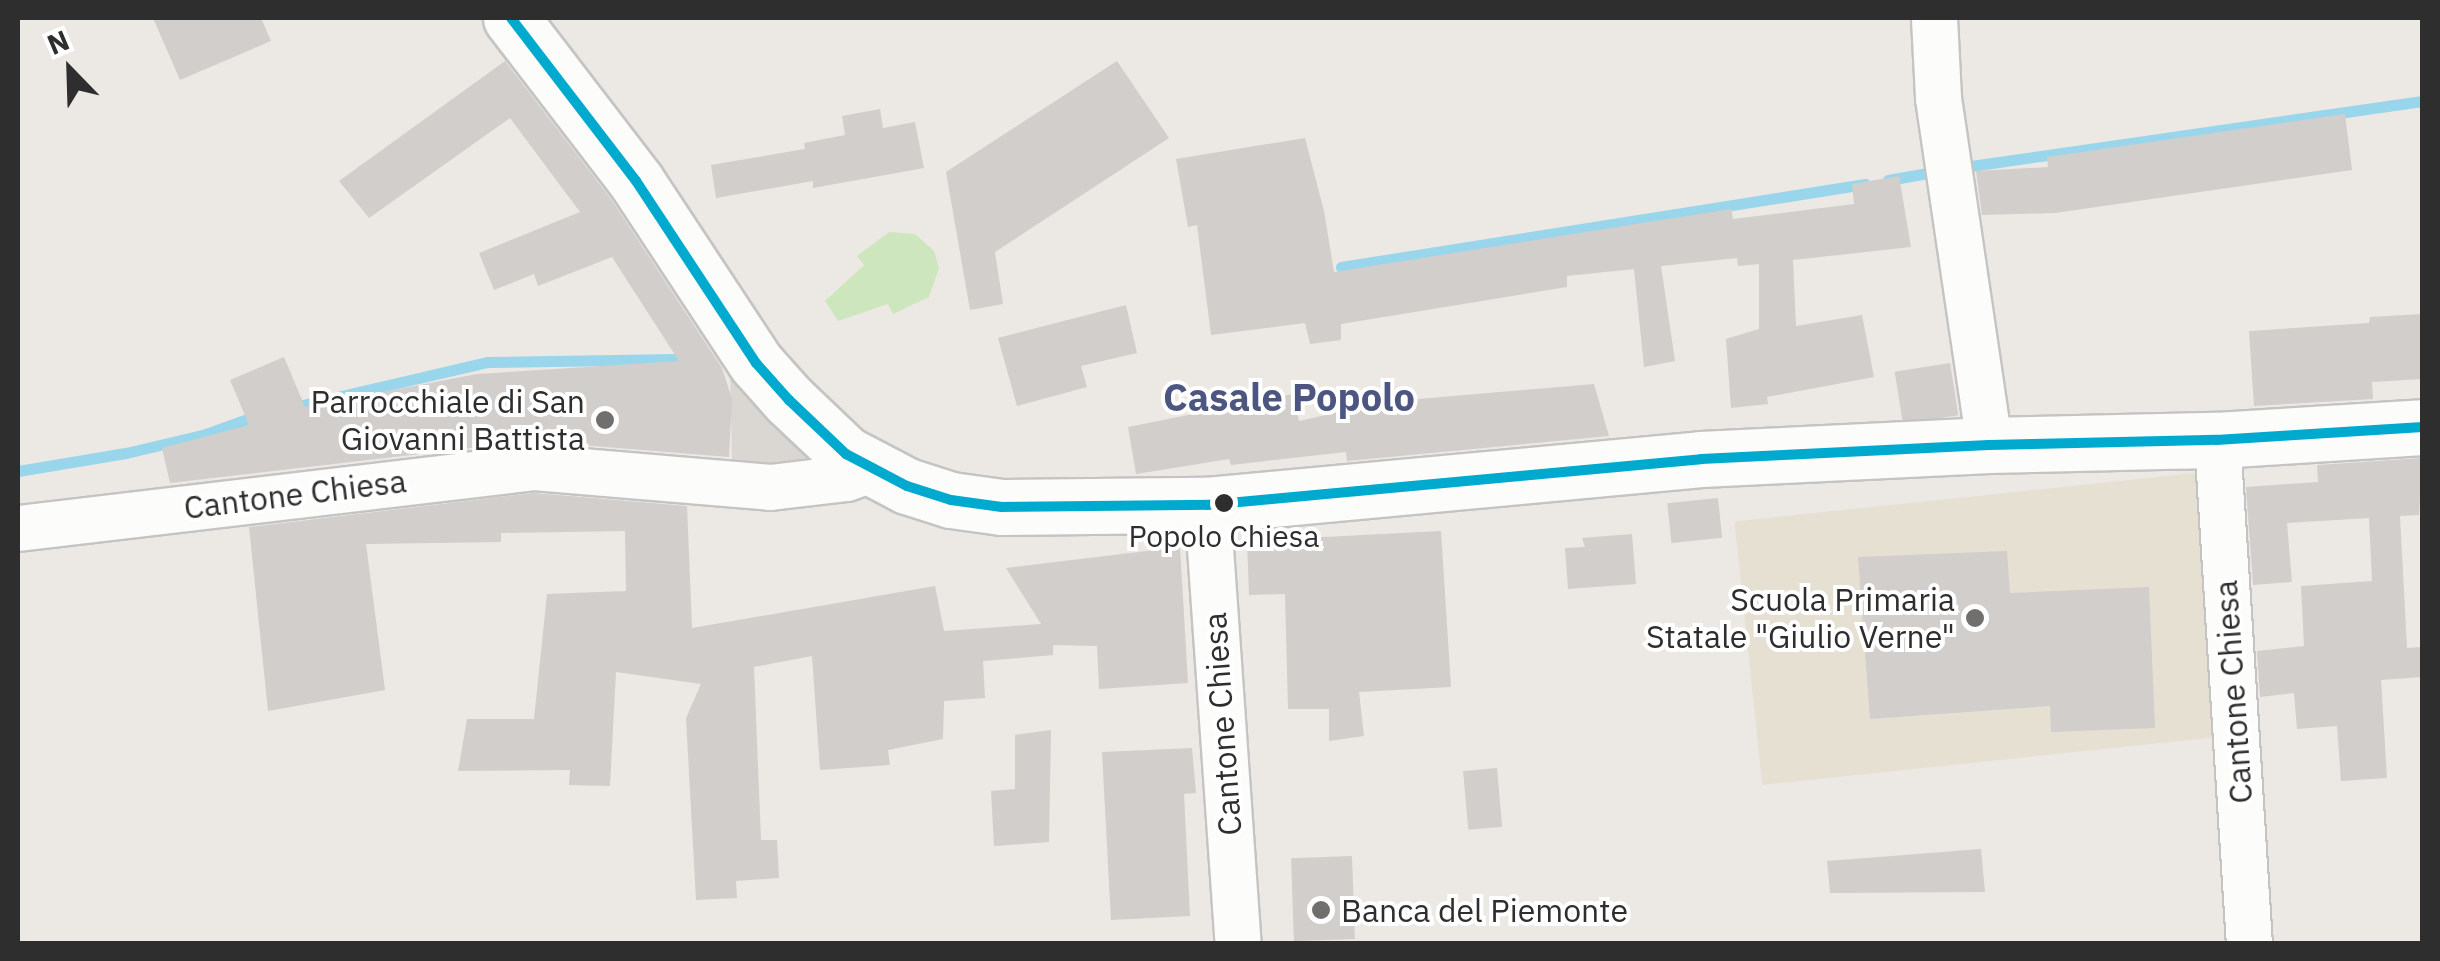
<!DOCTYPE html>
<style>
body{margin:0}
#map{position:relative;width:2440px;height:961px;overflow:hidden;background:#ece8e4;font-family:"IBM Plex Sans",sans-serif}
div>[style]{position:absolute}
[style*='--x']{left:calc(var(--x)*1px);top:calc(var(--y)*1px);width:calc(var(--w)*1px);rotate:calc(var(--a)*1deg)}
.education>*{inset:0;background:#e6e0d3;transform-origin:0 0}
.green>*{inset:0;background:#cee6be}
.plaza>*{inset:0;background:#dad6d2}
.stream>*{height:11px;margin:-5.5px;padding:0 5.5px;transform-origin:5.5px;border-radius:5.5px;background:#99d6ec}
.building>*{inset:0;background:#d1cecb;transform-origin:0 0}
.roads{filter:drop-shadow(2px 0 #c5c4c5) drop-shadow(-2px 0 #c5c4c5) drop-shadow(0 2px #c5c4c5) drop-shadow(0 -2px #c5c4c5)}
.minor>*{height:45px;margin:-22.5px;padding:0 22.5px;transform-origin:22.5px;border-radius:22.5px;background:#fcfcfb}
.tertiary>*{height:55px;margin:-27.5px;padding:0 27.5px;transform-origin:27.5px;border-radius:27.5px;background:#fcfcfb}
.bus-1>*{height:10px;margin:-5px;padding:0 5px;transform-origin:5px;border-radius:5px;background:#00a9ce}
.dots>*{width:28px;height:28px;translate:-50% -50%;box-sizing:border-box;border:5px solid #fff;border-radius:50%}
span{translate:-50% -50%;white-space:nowrap;text-align:center;line-height:1.15;-webkit-text-stroke:8px #fff;paint-order:stroke}
.bus-label{font-size:30px;color:#2e2e2e}
.poi-label{font-size:32px;color:#2e2e2e}
.right{translate:-100% -50%;text-align:right}
.left{translate:0 -50%;text-align:left}
.street-label{font-size:32px;color:#2e2e2e}
.quarter-label{font-size:38px;color:#4d5680;font-weight:700}
.frame{position:absolute;inset:0;border:20px solid #2e2e2e;pointer-events:none}
.north{position:absolute;left:20px;top:20px;width:100px;height:100px;-webkit-text-stroke:8px #fff;paint-order:stroke;rotate:337deg;font-size:28px;font-weight:700;line-height:40px;text-align:center;color:#2e2e2e}
.north::after{content:'';display:block;margin:auto;width:35px;height:45px;background:#2e2e2e;clip-path:polygon(50% 0,100% 100%,50% 72%,0 100%)}
</style>
<div id="map">
<div class="education">
<div style="left:2195px;top:473px;width:265px;height:463px;rotate:84deg"></div>
</div>
<div class="green">
<div style="clip-path:polygon(889px 232px,915px 234px,934px 251px,939px 268px,929px 297px,893px 314px,888px 304px,838px 321px,825px 301px,864px 265px,857px 256px)"></div>
</div>
<div class="plaza">
<div style="clip-path:polygon(730px 367px,804px 450px,805px 468px,732px 462px)"></div>
</div>
<div class="stream">
<div style="--x:1957;--y:168;--w:470;--a:-8.2"></div>
<div style="--x:1888;--y:180;--w:52;--a:-10"></div>
<div style="--x:1341;--y:267;--w:531;--a:-9"></div>
<div style="--x:294;--y:407;--w:199;--a:-13.1"></div>
<div style="--x:488;--y:362;--w:202;--a:-0.9"></div>
<div style="--x:18;--y:471;--w:109;--a:-9.5"></div>
<div style="--x:126;--y:453;--w:79;--a:-13.2"></div>
<div style="--x:203;--y:435;--w:62;--a:-19.9"></div>
</div>
<div class="building">
<div style="clip-path:polygon(153px 18px,261px 18px,271px 41px,180px 80px)"></div>
<div style="clip-path:polygon(505px 61px,611px 199px,722px 368px,732px 399px,729px 457px,531px 441px,170px 483px,162px 448px,249px 425px,230px 380px,284px 357px,305px 407px,477px 374px,679px 361px,612px 257px,538px 286px,534px 274px,494px 290px,479px 253px,580px 212px,510px 118px,369px 218px,339px 181px)"></div>
<div style="clip-path:polygon(1117px 61px,1169px 138px,995px 252px,1003px 304px,970px 310px,946px 172px)"></div>
<div style="clip-path:polygon(880px 109px,883px 128px,915px 122px,924px 168px,813px 188px,813px 181px,716px 198px,711px 165px,805px 149px,804px 143px,845px 135px,842px 116px)"></div>
<div style="clip-path:polygon(2345px 114px,2352px 170px,2055px 213px,1982px 215px,1976px 171px,2048px 167px,2047px 157px)"></div>
<div style="clip-path:polygon(1305px 138px,1324px 211px,1334px 272px,1731px 209px,1733px 219px,1854px 204px,1852px 184px,1899px 176px,1911px 247px,1793px 260px,1796px 326px,1862px 315px,1874px 377px,1767px 397px,1768px 404px,1731px 408px,1726px 339px,1759px 329px,1759px 264px,1738px 266px,1737px 258px,1661px 266px,1675px 361px,1644px 367px,1634px 269px,1567px 276px,1567px 287px,1341px 324px,1341px 340px,1310px 344px,1305px 323px,1211px 335px,1197px 225px,1188px 227px,1176px 159px)"></div>
<div style="clip-path:polygon(1126px 305px,1137px 353px,1081px 366px,1087px 387px,1017px 406px,998px 338px)"></div>
<div style="clip-path:polygon(2422px 314px,2422px 379px,2372px 382px,2373px 399px,2254px 406px,2249px 331px,2369px 323px,2370px 317px)"></div>
<div style="left:1950px;top:363px;width:53px;height:56px;rotate:81deg"></div>
<div style="clip-path:polygon(1594px 384px,1609px 436px,1347px 461px,1346px 452px,1231px 465px,1229px 459px,1136px 474px,1128px 427px,1293px 394px,1299px 421px,1384px 402px)"></div>
<div style="clip-path:polygon(2422px 458px,2419px 515px,2400px 516px,2407px 648px,2422px 647px,2422px 677px,2381px 680px,2387px 778px,2341px 781px,2337px 726px,2297px 729px,2294px 693px,2260px 697px,2257px 651px,2304px 646px,2301px 586px,2372px 581px,2369px 518px,2287px 523px,2292px 582px,2253px 585px,2246px 487px,2318px 482px,2317px 465px)"></div>
<div style="clip-path:polygon(534px 493px,687px 506px,692px 628px,935px 586px,944px 631px,1041px 624px,1006px 568px,1180px 547px,1188px 683px,1099px 689px,1097px 646px,1053px 645px,1053px 655px,983px 661px,985px 698px,944px 701px,943px 739px,888px 750px,890px 765px,820px 770px,812px 656px,754px 667px,761px 840px,777px 840px,779px 878px,736px 881px,737px 898px,696px 900px,686px 718px,701px 684px,616px 672px,610px 786px,569px 785px,570px 770px,458px 771px,467px 719px,534px 719px,547px 594px,626px 591px,625px 531px,501px 533px,501px 542px,366px 544px,385px 690px,268px 711px,249px 527px)"></div>
<div style="left:1718px;top:498px;width:40px;height:51px;rotate:84deg"></div>
<div style="clip-path:polygon(1441px 531px,1451px 687px,1359px 692px,1364px 736px,1329px 741px,1329px 709px,1288px 709px,1285px 594px,1249px 595px,1247px 541px)"></div>
<div style="clip-path:polygon(1632px 534px,1636px 584px,1568px 589px,1565px 548px,1585px 547px,1582px 538px)"></div>
<div style="clip-path:polygon(2007px 551px,2010px 593px,2149px 587px,2155px 728px,2051px 732px,2050px 706px,1870px 719px,1858px 557px)"></div>
<div style="clip-path:polygon(1051px 730px,1049px 842px,994px 846px,991px 791px,1015px 789px,1015px 735px)"></div>
<div style="clip-path:polygon(1192px 748px,1196px 793px,1184px 794px,1190px 916px,1111px 920px,1102px 752px)"></div>
<div style="left:1497px;top:768px;width:59px;height:34px;rotate:85deg"></div>
<div style="clip-path:polygon(1981px 849px,1985px 892px,1830px 893px,1827px 861px)"></div>
<div style="left:1352px;top:856px;width:83px;height:61px;rotate:88deg"></div>
</div>
<div class="roads">
<div class="minor">
<div style="--x:1934;--y:18;--w:80;--a:87.1"></div>
<div style="--x:1938;--y:98;--w:351;--a:81.6"></div>
<div style="--x:2217;--y:440;--w:505;--a:86.37"></div>
<div style="--x:1207;--y:505;--w:440;--a:86"></div>
<div style="--x:18;--y:528;--w:520;--a:-6.74"></div>
<div style="--x:534;--y:467;--w:237;--a:4.8"></div>
<div style="--x:770;--y:487;--w:77;--a:-6.8"></div>
<div style="--x:846;--y:478;--w:27;--a:-20"></div>
</div>
<div class="tertiary">
<div style="--x:511;--y:18;--w:205;--a:52.5"></div>
<div style="--x:636;--y:181;--w:218;--a:56.6"></div>
<div style="--x:756;--y:363;--w:50;--a:48.3"></div>
<div style="--x:789;--y:400;--w:79;--a:43.5"></div>
<div style="--x:846;--y:454;--w:69;--a:27.7"></div>
<div style="--x:907;--y:486;--w:46;--a:17.7"></div>
<div style="--x:951;--y:500;--w:51;--a:7.8"></div>
<div style="--x:1002;--y:507;--w:205;--a:-0.6"></div>
<div style="--x:1207;--y:505;--w:496;--a:-5.3"></div>
<div style="--x:1701;--y:459;--w:288;--a:-2.8"></div>
<div style="--x:1989;--y:445;--w:228;--a:-1.3"></div>
<div style="--x:2217;--y:440;--w:205;--a:-3.6"></div>
</div>
</div>
<div class="bus-1">
<div style="--x:511;--y:18;--w:205;--a:52.5"></div>
<div style="--x:636;--y:181;--w:218;--a:56.6"></div>
<div style="--x:756;--y:363;--w:50;--a:48.3"></div>
<div style="--x:789;--y:400;--w:79;--a:43.5"></div>
<div style="--x:846;--y:454;--w:69;--a:27.7"></div>
<div style="--x:907;--y:486;--w:46;--a:17.7"></div>
<div style="--x:951;--y:500;--w:51;--a:7.8"></div>
<div style="--x:1002;--y:507;--w:205;--a:-0.6"></div>
<div style="--x:1207;--y:505;--w:496;--a:-5.3"></div>
<div style="--x:1701;--y:459;--w:288;--a:-2.8"></div>
<div style="--x:1989;--y:445;--w:228;--a:-1.3"></div>
<div style="--x:2217;--y:440;--w:205;--a:-3.6"></div>
</div>
<div class="dots">
<div style="left:605px;top:420px;background:#706f6e"></div>
<div style="left:1224px;top:503px;background:#2e2e2e"></div>
<div style="left:1975px;top:618px;background:#706f6e"></div>
<div style="left:1321px;top:910px;background:#706f6e"></div>
</div>
<div class="bus-label">
<span style="left:1224px;top:536px">Popolo Chiesa</span>
</div>
<div class="poi-label">
<span class="right" style="left:585px;top:420px">Parrocchiale di San<br>Giovanni Battista</span>
<span class="right" style="left:1955px;top:618px">Scuola Primaria<br>Statale "Giulio Verne"</span>
<span class="left" style="left:1341px;top:910px">Banca del Piemonte</span>
</div>
<div class="street-label">
<span style="left:295px;top:494px;rotate:-7deg">Cantone Chiesa</span>
<span style="left:2233px;top:692px;rotate:-94deg">Cantone Chiesa</span>
<span style="left:1222px;top:724px;rotate:-94deg">Cantone Chiesa</span>
</div>
<div class="quarter-label">
<span style="left:1289px;top:397px">Casale Popolo</span>
</div>
<div class="frame"></div>
<div class="north">N</div>
</div>
